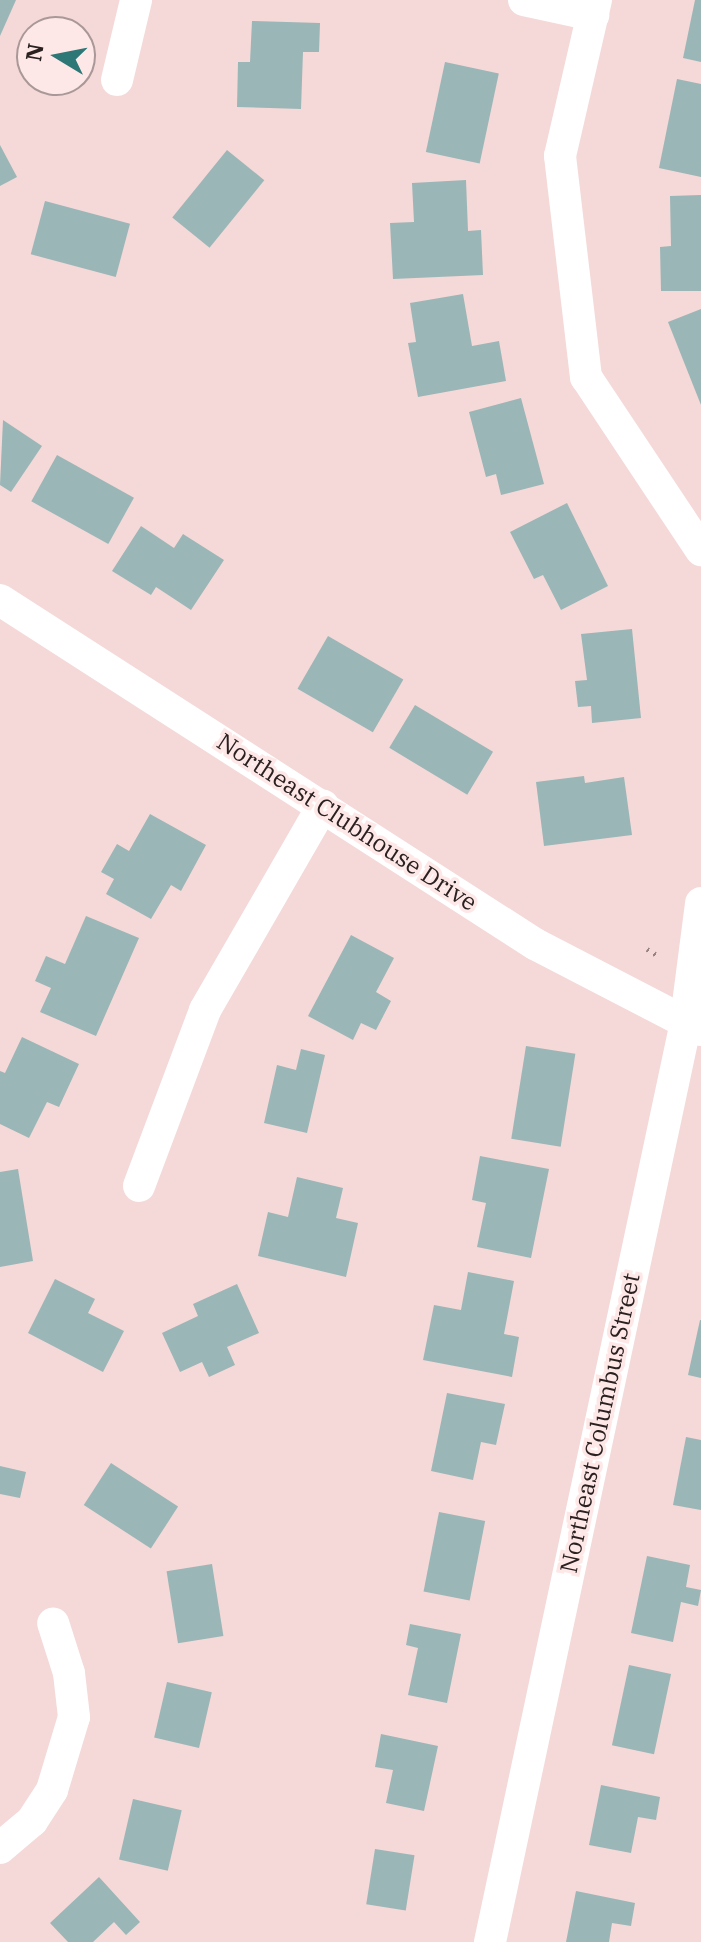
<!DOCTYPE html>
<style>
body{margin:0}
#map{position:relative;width:701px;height:1942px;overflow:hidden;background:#f4d9d8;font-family:"IBM Plex Serif",serif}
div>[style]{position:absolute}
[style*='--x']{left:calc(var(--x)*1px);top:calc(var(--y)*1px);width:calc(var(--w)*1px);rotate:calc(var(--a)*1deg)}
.building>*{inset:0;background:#9bb6b6;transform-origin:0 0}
.path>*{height:5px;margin-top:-2.5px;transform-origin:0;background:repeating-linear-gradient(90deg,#968382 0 2px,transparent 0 8px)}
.street>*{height:32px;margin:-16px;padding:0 16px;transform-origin:16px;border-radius:16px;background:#fff}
span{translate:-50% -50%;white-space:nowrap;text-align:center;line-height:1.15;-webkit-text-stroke:7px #fee8e7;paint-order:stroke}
.street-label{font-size:24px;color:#2a2020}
.north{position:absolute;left:16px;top:16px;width:80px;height:80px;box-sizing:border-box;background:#fee8e7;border:2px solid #a99897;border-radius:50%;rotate:280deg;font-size:22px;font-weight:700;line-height:32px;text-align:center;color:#2a2020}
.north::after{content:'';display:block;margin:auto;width:28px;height:36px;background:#2e7777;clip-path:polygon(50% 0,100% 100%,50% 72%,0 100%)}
</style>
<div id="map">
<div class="building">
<div style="clip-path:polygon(0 0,16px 0,0 36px)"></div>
<div style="clip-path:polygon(695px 0,701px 0,701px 62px,683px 58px)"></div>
<div style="clip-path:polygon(252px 21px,320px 23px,319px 52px,303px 52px,301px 109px,237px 107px,238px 62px,250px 62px)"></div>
<div style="left:445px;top:62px;width:55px;height:92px;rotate:12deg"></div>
<div style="clip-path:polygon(677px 79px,701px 84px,701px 177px,659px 168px)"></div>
<div style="clip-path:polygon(0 145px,17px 177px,0 186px)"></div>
<div style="left:227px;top:150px;width:48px;height:87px;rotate:39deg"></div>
<div style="clip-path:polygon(466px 180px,468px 231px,481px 230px,483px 275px,393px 279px,390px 223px,414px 222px,412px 183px)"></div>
<div style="clip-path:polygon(701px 195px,701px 291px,661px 291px,660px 247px,671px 246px,670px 196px)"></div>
<div style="left:45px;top:201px;width:88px;height:55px;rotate:15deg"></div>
<div style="clip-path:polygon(463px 294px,472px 346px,499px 341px,506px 381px,418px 397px,408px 343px,416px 342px,410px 303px)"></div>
<div style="clip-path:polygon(701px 309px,701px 405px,668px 322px)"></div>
<div style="clip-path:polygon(521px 398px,544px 484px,501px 495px,496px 474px,486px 477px,469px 412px)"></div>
<div style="clip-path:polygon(3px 420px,42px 446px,11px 492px,0 485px)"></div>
<div style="left:57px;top:455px;width:88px;height:53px;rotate:29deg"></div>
<div style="clip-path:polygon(567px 503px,608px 586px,561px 610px,543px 575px,534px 579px,510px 532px)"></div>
<div style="clip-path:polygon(141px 526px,174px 548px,183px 534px,224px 560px,191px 610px,156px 587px,151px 595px,112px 571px)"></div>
<div style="clip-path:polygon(632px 629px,641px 718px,592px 723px,591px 706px,578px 707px,575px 681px,587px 680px,581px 634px)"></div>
<div style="left:328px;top:636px;width:87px;height:61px;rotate:30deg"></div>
<div style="left:415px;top:705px;width:91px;height:50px;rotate:31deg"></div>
<div style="clip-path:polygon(584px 776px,585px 783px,624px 777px,632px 835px,544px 846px,536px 782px)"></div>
<div style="clip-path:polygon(150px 814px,206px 845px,181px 891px,171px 885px,151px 919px,106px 894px,114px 879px,101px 872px,117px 844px,129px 851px)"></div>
<div style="clip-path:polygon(86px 916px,139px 938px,96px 1036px,40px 1012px,51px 988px,35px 981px,46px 956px,65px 964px)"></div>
<div style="clip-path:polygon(351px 935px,394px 958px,376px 992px,391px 1001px,376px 1030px,361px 1023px,353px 1040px,308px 1016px)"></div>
<div style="clip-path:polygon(22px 1037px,79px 1064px,59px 1107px,47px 1102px,29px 1138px,0 1124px,0 1071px,5px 1073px)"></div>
<div style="left:526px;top:1046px;width:50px;height:94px;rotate:9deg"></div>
<div style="clip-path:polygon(301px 1049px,325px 1055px,307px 1133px,264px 1123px,277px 1065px,296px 1070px)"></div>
<div style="clip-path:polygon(480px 1156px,549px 1169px,531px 1258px,477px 1247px,486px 1203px,472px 1200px)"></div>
<div style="clip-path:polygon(18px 1169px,33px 1261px,0 1267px,0 1172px)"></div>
<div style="clip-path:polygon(297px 1177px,343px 1188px,336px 1218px,358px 1223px,346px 1277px,258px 1256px,268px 1212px,288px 1217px)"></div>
<div style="clip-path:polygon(468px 1272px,514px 1281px,504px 1334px,519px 1337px,512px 1377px,423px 1360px,434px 1305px,461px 1310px)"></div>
<div style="clip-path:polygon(55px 1279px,95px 1299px,88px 1313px,124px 1331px,103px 1372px,28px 1333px)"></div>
<div style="clip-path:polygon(237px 1284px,259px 1333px,227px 1347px,235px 1365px,209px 1377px,202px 1362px,180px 1372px,162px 1333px,198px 1316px,193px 1304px)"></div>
<div style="clip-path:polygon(700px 1320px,701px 1320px,701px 1378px,688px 1375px)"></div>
<div style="clip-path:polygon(447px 1393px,505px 1404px,496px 1445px,481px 1442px,473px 1480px,431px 1471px)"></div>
<div style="clip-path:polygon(686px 1437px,701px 1440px,701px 1510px,673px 1505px)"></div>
<div style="left:111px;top:1463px;width:80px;height:50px;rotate:33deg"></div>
<div style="clip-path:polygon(0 1466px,26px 1472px,20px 1498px,0 1494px)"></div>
<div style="left:439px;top:1512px;width:47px;height:81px;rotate:11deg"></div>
<div style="clip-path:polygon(647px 1556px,690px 1565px,686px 1587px,701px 1590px,698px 1606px,681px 1602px,673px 1642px,631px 1633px)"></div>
<div style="left:212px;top:1564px;width:73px;height:46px;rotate:81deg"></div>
<div style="clip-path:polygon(410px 1624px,461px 1634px,447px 1703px,408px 1695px,418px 1648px,406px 1645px)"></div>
<div style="left:629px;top:1665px;width:43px;height:82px;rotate:12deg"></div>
<div style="left:167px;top:1682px;width:46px;height:57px;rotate:13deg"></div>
<div style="clip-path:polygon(381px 1734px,438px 1746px,424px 1811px,386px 1803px,393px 1770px,375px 1767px)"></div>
<div style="clip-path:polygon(601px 1785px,660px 1797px,656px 1820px,638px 1817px,631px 1853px,589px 1845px)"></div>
<div style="left:133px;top:1799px;width:50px;height:62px;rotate:13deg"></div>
<div style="left:375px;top:1849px;width:40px;height:56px;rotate:9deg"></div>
<div style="clip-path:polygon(99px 1877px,140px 1922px,126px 1935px,114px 1922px,93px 1942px,68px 1942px,50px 1923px)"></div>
<div style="clip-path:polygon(576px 1891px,635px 1903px,631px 1926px,612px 1923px,609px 1942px,566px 1942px)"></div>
</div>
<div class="path">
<div style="--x:647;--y:949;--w:15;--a:32"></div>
</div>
<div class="street">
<div style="--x:524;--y:0;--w:71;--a:12.3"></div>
<div style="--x:596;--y:0;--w:160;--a:103"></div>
<div style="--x:560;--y:156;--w:223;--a:83.3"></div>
<div style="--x:586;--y:377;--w:208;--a:56.4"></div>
<div style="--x:117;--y:80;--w:82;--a:-76.6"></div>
<div style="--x:0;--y:600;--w:636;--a:32.74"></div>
<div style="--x:535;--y:944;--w:187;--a:27.4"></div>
<div style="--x:139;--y:1186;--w:188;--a:-69.4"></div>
<div style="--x:205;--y:1010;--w:236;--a:-60"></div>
<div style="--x:0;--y:1848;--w:42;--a:-40.2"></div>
<div style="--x:32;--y:1821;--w:37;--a:-57"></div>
<div style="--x:52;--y:1790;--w:76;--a:-73.2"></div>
<div style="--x:74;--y:1717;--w:44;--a:-96.5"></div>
<div style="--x:69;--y:1673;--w:52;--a:-107.7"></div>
<div style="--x:490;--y:1942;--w:936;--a:-77.97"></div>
<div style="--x:685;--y:1027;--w:125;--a:-82.6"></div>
</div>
<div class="street-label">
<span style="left:347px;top:822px;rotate:33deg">Northeast Clubhouse Drive</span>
<span style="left:600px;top:1423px;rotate:-78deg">Northeast Columbus Street</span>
</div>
<div class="north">N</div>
</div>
